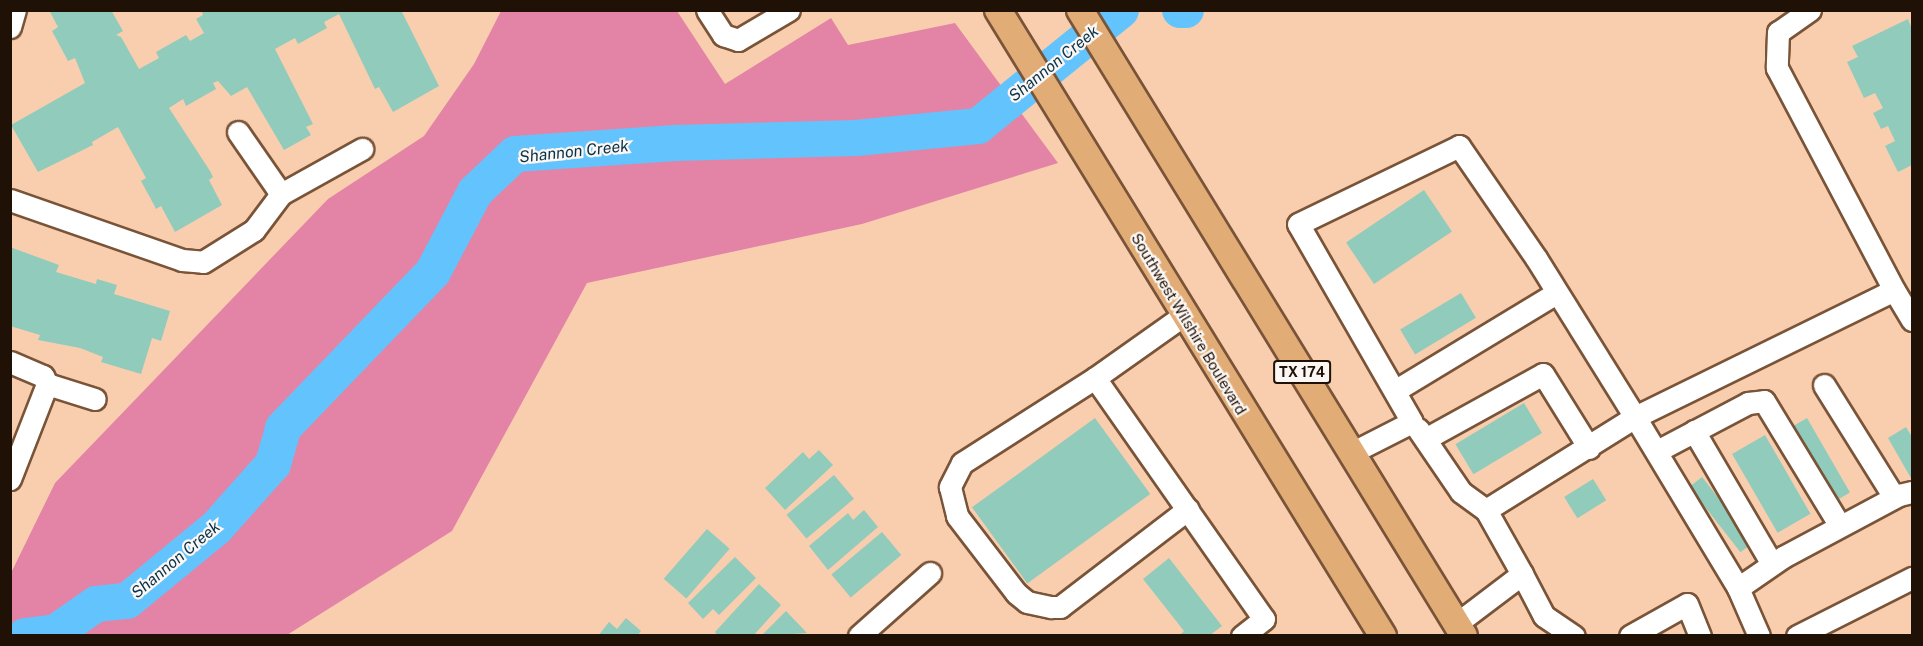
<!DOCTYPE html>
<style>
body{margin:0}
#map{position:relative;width:1923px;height:646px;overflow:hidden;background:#f9ceae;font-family:"Public Sans",sans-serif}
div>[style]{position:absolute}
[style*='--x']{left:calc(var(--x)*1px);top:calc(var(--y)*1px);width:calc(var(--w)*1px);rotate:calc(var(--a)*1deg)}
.forest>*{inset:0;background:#e384a6}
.river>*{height:36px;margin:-18px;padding:0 18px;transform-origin:18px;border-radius:18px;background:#63c3fd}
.building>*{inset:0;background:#90cbbc;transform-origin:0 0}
.roads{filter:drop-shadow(2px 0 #795438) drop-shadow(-2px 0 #795438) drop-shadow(0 2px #795438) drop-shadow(0 -2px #795438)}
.minor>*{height:21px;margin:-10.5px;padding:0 10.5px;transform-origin:10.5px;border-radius:10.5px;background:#fff}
.major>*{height:26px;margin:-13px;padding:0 13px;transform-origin:13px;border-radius:13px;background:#e2ac77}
span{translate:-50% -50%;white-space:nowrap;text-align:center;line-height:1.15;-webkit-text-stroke:4.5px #fcf7f4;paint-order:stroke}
.shield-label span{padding:2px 4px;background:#fcf7f4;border:2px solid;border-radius:4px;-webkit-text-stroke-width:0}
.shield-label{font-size:14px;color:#1f1106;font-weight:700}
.street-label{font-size:15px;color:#1f1106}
.water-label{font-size:16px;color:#07334a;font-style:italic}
.frame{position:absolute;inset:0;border:12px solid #1f1106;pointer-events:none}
</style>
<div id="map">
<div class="forest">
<div style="clip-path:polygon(501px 11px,677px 11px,725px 84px,831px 18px,848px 45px,955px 23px,1058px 163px,862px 224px,587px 283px,452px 531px,287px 635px,11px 635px,11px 573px,55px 483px,328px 199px,424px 136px,474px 64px)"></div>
</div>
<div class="river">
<div style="--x:1180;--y:10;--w:6;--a:0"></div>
<div style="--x:25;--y:636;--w:31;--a:-7"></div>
<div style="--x:56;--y:632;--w:49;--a:-35"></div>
<div style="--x:96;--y:604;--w:31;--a:-6"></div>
<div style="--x:127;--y:601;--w:115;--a:-39.4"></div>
<div style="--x:216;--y:528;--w:86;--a:-48.3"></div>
<div style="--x:273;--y:464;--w:37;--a:-74"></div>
<div style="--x:283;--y:428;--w:216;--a:-46.1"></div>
<div style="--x:433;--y:272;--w:90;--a:-62.3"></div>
<div style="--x:475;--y:192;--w:55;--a:-43.5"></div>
<div style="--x:515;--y:154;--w:161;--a:-3.9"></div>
<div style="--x:676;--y:143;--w:180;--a:-1.6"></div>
<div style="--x:856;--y:138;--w:123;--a:-5.6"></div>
<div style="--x:978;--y:126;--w:184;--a:-39"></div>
</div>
<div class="building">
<div style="clip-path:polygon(49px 10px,111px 10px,123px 31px,116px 35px,121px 37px,139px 69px,159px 58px,156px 52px,186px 35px,190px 41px,204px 33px,196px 19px,203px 15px,201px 10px,401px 10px,439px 86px,393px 112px,379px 87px,375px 89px,339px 14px,324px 22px,327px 28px,298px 44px,295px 38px,275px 49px,313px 124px,306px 127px,311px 135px,284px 150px,247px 87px,231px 96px,218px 81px,213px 83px,216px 89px,186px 106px,183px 99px,169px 108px,210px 171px,213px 177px,209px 180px,222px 205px,175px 232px,161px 206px,156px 209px,153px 203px,141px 181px,146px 178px,118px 127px,92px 142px,93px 145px,38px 172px,11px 125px,85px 83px,75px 58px,68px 61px,52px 31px,58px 27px)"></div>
<div style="clip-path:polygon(1908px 19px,1912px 29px,1912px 165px,1898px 172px,1885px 146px,1895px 141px,1888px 126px,1881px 129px,1873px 113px,1883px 108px,1875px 93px,1864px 98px,1847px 62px,1858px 57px,1852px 46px)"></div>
<div style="left:1424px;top:190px;width:50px;height:94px;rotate:56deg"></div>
<div style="clip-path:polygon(10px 247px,59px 265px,56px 272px,96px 284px,97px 279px,117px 285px,114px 294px,170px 311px,161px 341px,152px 338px,141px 374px,101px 362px,103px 357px,80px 348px,38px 340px,40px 335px,10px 326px)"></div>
<div style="left:1461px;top:293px;width:29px;height:71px;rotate:59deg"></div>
<div style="left:1524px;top:403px;width:35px;height:80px;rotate:59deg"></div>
<div style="left:1095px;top:418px;width:94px;height:152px;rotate:54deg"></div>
<div style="left:1807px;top:418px;width:86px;height:16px;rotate:60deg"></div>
<div style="clip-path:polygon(1906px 427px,1912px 437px,1912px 480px,1888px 438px)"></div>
<div style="left:1765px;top:435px;width:91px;height:38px;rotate:60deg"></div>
<div style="clip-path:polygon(819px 450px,833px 465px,785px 510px,765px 488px,803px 452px,809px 459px)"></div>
<div style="left:834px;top:475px;width:31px;height:62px;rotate:50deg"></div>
<div style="left:1702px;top:477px;width:83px;height:16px;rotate:52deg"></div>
<div style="left:1593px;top:479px;width:25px;height:34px;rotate:58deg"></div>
<div style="clip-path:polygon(864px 510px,878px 527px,828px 570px,809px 546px,848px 513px,853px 520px)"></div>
<div style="left:707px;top:529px;width:30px;height:66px;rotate:41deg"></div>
<div style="left:882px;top:532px;width:30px;height:66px;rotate:50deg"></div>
<div style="clip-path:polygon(735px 557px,756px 578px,719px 615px,713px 609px,703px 619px,688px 603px)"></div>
<div style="clip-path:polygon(1169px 558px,1222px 626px,1209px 636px,1179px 636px,1184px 631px,1143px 579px)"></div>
<div style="clip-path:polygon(759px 584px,781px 605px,753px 636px,718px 636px,715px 632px)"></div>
<div style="clip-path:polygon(786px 611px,807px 633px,761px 636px)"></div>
<div style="clip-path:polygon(626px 618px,641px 631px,637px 636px,598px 636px,609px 622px,617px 629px)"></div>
</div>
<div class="roads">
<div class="minor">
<div style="--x:707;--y:10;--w:30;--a:57"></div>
<div style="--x:723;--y:35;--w:16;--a:18"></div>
<div style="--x:738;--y:40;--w:59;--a:-30.5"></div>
<div style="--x:1810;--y:10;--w:39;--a:145"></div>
<div style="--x:1778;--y:32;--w:36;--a:92"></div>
<div style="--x:1777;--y:68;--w:251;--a:62.2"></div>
<div style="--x:10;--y:27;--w:18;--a:-74"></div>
<div style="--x:238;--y:132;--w:75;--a:55.3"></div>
<div style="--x:10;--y:200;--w:182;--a:19.2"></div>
<div style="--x:182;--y:260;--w:21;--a:5"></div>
<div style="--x:203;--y:262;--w:60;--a:-32.1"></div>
<div style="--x:254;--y:230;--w:45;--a:-53.1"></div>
<div style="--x:281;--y:194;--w:93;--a:-29.1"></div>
<div style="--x:1184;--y:315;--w:109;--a:144.7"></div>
<div style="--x:1095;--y:378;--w:294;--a:55"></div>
<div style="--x:1264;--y:619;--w:28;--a:142"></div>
<div style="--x:10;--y:362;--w:36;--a:23"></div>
<div style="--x:43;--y:376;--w:9;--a:63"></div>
<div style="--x:47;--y:384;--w:102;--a:111.3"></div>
<div style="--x:1095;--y:378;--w:158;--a:147.4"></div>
<div style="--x:962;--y:463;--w:27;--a:117"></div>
<div style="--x:950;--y:487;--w:30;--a:76"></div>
<div style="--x:957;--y:516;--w:97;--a:52.5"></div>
<div style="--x:1016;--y:593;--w:14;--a:39"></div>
<div style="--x:1027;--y:602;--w:25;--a:12"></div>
<div style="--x:1051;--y:607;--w:9;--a:0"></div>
<div style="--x:1060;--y:607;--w:161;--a:-37.4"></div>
<div style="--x:47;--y:384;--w:50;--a:17.4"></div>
<div style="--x:1824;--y:385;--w:132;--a:58"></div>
<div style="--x:1396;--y:390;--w:187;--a:-31.2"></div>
<div style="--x:1418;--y:429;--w:76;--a:55.7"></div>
<div style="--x:1461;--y:492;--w:31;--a:36"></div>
<div style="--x:1694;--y:431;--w:154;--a:59.6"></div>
<div style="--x:1427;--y:438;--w:132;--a:-28.9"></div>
<div style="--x:1543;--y:374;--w:87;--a:58.1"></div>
<div style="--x:1657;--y:451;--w:103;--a:-27.8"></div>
<div style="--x:1748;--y:403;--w:16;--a:-7"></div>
<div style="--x:1764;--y:401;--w:146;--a:58.7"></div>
<div style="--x:1351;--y:453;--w:68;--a:-26.9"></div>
<div style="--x:1412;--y:422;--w:228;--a:-119.9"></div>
<div style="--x:1298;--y:224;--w:179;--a:-25.8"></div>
<div style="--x:1459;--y:146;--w:136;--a:55.5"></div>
<div style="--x:1536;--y:258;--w:187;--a:58.1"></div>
<div style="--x:1635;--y:417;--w:288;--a:-26.1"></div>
<div style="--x:1894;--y:290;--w:35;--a:59"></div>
<div style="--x:1522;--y:574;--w:47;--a:62.4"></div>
<div style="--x:1544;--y:616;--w:36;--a:34"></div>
<div style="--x:1456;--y:624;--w:83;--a:-37.1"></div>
<div style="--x:1522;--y:574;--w:73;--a:-119.4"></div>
<div style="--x:1486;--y:510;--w:176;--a:-32"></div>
<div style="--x:1635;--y:417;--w:200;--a:58.9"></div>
<div style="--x:859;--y:636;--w:95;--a:-41.6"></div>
<div style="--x:1630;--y:636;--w:65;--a:-29.3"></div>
<div style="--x:1687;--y:604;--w:35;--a:68"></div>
<div style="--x:1759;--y:636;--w:52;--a:-113.6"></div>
<div style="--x:1738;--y:588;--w:55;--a:-34.6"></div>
<div style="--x:1783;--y:557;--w:132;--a:-28.1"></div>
<div style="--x:1899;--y:495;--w:13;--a:-13"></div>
<div style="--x:1797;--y:636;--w:129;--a:-26.8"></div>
</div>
<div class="major">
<div style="--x:998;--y:10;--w:735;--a:58.41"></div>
<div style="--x:1080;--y:10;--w:734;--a:58.47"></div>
</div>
</div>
<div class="shield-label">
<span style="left:1302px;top:372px">TX 174</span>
</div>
<div class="street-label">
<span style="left:1189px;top:324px;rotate:59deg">Southwest Wilshire Boulevard</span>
</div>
<div class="water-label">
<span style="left:1054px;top:64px;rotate:-39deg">Shannon Creek</span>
<span style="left:574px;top:152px;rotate:-6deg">Shannon Creek</span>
<span style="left:176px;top:560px;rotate:-40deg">Shannon Creek</span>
</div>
<div class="frame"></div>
</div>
